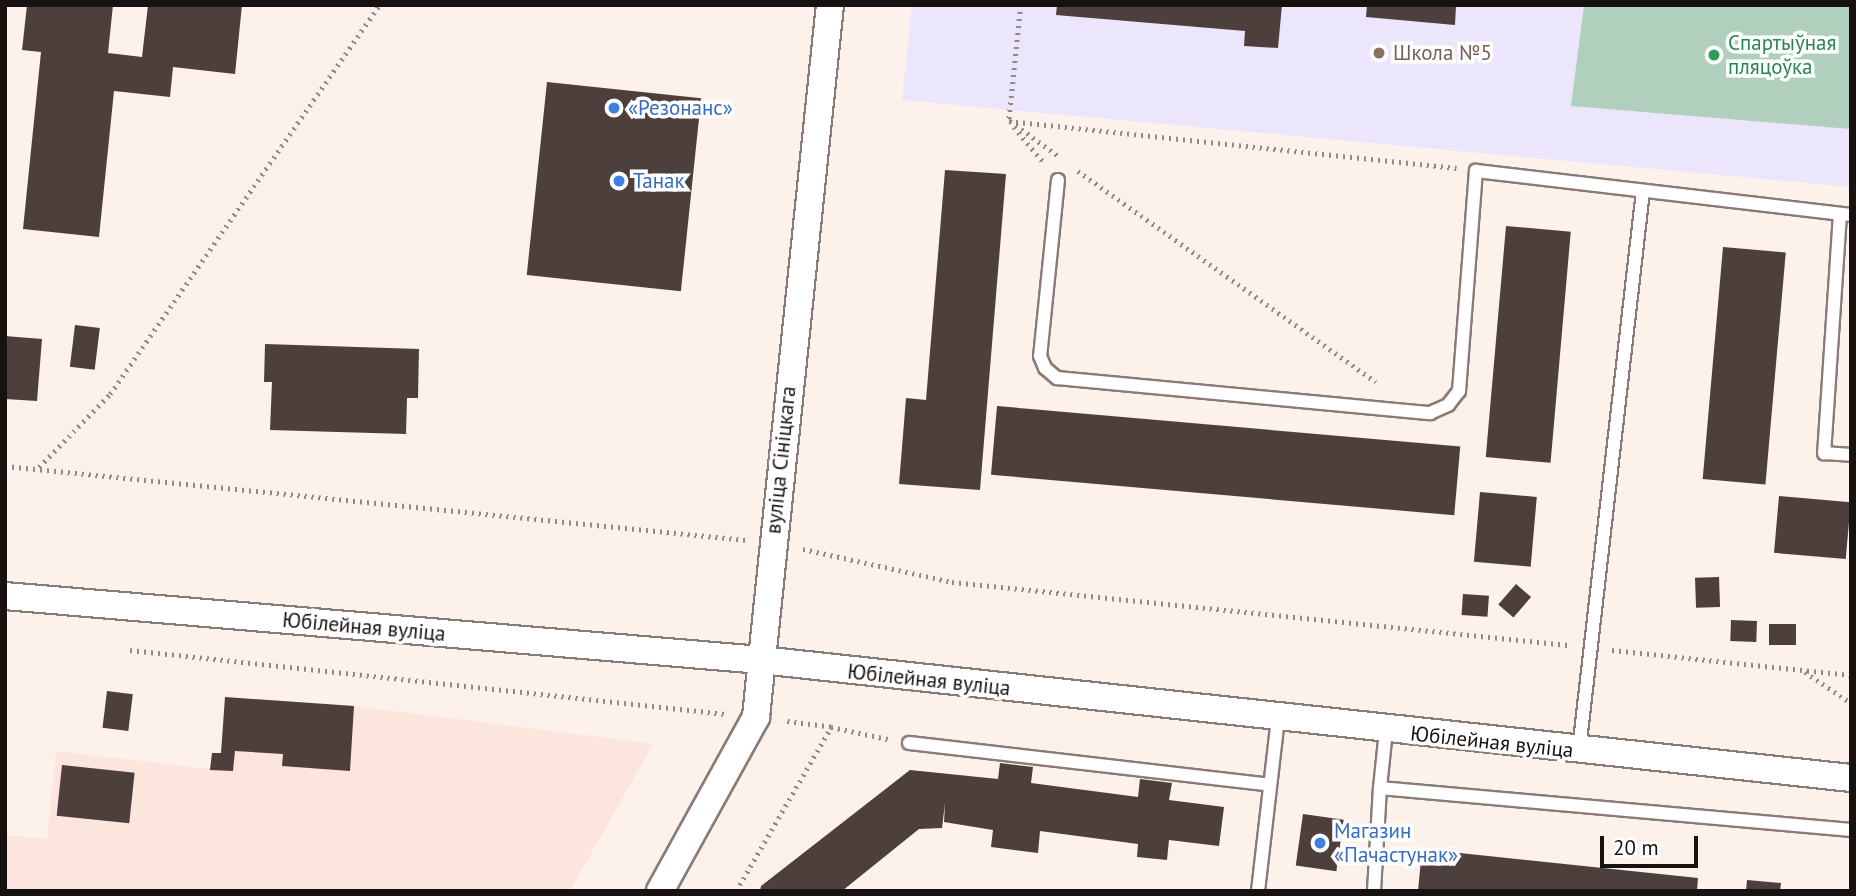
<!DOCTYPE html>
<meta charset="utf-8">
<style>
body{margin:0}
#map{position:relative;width:1856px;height:896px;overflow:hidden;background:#fdf1ec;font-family:"PT Sans",sans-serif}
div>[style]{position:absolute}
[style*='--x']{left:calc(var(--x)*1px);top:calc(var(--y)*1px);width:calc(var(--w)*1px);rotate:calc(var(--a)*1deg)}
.built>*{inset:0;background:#fce5dc}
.education>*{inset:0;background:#ebe6fc}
.green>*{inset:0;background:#b0cfbc}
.building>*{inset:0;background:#4c3f3c;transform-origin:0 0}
.path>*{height:4.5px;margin-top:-2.25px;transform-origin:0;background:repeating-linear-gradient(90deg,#938a86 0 2px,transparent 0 7px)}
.roads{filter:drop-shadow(2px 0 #897b76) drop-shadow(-2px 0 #897b76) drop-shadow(0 2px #897b76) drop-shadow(0 -2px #897b76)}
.service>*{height:12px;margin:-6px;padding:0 6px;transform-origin:6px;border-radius:6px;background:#fff}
.minor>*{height:26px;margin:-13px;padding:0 13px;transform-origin:13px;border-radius:13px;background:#fff}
.dots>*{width:19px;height:19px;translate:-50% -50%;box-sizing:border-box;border:4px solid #fff;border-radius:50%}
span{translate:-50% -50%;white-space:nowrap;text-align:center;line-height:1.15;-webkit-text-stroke:7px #fff;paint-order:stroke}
.leisure-label{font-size:21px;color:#27864d}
.left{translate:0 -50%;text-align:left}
.education-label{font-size:21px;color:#785e54}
.shop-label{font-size:21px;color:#366cbe}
.street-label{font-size:21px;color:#171210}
.frame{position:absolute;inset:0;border:7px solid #171210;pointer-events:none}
.scale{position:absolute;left:1600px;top:836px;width:98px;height:32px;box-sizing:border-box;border:4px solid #171210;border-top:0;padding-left:9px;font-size:21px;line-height:24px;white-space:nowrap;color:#171210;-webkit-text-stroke:5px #fff;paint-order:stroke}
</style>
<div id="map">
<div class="built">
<div style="clip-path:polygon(225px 697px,354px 706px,653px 744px,570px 891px,5px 891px,5px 835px,47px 839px,56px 751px,210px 769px,212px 753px,221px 753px)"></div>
</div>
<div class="education">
<div style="clip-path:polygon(912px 5px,1851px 5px,1851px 187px,902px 100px)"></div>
</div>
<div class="green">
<div style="clip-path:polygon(1584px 5px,1851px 5px,1851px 129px,1571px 106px)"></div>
</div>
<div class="building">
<div style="clip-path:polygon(27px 5px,113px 5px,108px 53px,142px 57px,148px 5px,242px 5px,235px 74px,173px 67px,170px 97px,114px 91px,99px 237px,23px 229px,41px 52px,22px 50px)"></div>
<div style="clip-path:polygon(1057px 5px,1282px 5px,1278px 48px,1244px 46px,1245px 31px,1056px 15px)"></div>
<div style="clip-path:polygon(1367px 5px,1456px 5px,1455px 25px,1366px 17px)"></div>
<div style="left:547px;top:82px;width:155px;height:194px;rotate:6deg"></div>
<div style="clip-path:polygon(945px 170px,1006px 174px,980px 490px,899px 484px,906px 398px,926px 400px)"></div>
<div style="left:1506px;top:226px;width:65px;height:232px;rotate:5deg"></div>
<div style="left:1723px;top:247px;width:63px;height:233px;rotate:5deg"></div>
<div style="left:75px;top:325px;width:25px;height:42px;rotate:7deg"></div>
<div style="clip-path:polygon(5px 336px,42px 339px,37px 401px,5px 399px)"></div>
<div style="clip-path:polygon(265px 344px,419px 349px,418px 398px,407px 398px,406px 434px,270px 430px,272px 382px,264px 382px)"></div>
<div style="left:997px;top:406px;width:465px;height:69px;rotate:5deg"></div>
<div style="left:1480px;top:492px;width:57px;height:70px;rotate:5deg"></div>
<div style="left:1779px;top:496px;width:72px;height:57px;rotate:5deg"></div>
<div style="left:1719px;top:577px;width:30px;height:24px;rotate:88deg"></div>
<div style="left:1516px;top:584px;width:20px;height:27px;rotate:41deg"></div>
<div style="left:1463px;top:594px;width:26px;height:21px;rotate:4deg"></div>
<div style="left:1731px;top:620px;width:26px;height:21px;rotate:2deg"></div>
<div style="left:1769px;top:624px;width:27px;height:21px"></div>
<div style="left:107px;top:691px;width:26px;height:37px;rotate:7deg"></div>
<div style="clip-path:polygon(225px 697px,354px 706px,350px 771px,282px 766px,283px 754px,235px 751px,233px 771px,210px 770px,212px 753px,221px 753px)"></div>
<div style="clip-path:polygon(1000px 763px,1033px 767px,1031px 783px,1138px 797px,1140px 779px,1172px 783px,1169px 800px,1224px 807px,1219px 846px,1169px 840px,1167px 860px,1137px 857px,1138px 844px,1040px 831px,1038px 853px,991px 847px,993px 830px,944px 822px,945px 803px,942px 828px,919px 829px,842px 891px,760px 891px,761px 886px,910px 770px,998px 779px)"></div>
<div style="left:62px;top:765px;width:73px;height:51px;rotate:6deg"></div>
<div style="left:1303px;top:814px;width:41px;height:52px;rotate:8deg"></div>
<div style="clip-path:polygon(1422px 849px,1698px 878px,1697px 891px,1418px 891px)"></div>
<div style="clip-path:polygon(1747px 880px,1781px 883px,1780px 891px,1746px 891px)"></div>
</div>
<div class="path">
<div style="--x:1021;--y:5;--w:117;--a:95.9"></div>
<div style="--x:1009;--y:121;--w:450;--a:6"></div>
<div style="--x:1010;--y:121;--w:62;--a:35.8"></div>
<div style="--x:1014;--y:127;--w:47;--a:50.2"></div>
<div style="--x:1078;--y:171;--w:365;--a:35.3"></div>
<div style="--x:5;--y:466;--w:745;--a:5.7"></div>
<div style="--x:39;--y:467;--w:102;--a:-45.8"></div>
<div style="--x:110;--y:394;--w:473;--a:-55.3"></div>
<div style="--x:803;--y:549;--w:153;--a:12.5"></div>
<div style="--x:952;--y:582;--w:619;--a:5.84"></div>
<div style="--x:130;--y:650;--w:599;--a:6.13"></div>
<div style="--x:1612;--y:650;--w:240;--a:6"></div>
<div style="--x:1805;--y:672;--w:55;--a:34"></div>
<div style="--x:831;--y:727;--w:58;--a:11.9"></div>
<div style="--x:736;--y:891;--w:190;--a:-59.9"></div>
<div style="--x:831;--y:727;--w:48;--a:-172.9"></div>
</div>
<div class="roads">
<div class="service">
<div style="--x:1058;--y:180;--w:177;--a:95.8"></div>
<div style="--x:1040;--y:356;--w:13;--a:67"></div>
<div style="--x:1045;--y:368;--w:16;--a:40"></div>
<div style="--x:1057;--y:378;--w:375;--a:5.4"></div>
<div style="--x:1430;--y:413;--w:20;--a:-24"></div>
<div style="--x:1448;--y:405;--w:18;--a:-52"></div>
<div style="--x:1459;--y:391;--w:221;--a:-85.6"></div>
<div style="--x:1476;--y:171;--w:378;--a:6.7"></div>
<div style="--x:1840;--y:214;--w:240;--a:93.8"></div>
<div style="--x:1824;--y:453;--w:27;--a:4"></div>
<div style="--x:909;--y:743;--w:363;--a:6.6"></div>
<div style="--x:1579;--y:750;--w:563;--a:-83.47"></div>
<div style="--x:1380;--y:788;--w:58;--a:-84.1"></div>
<div style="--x:1258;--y:891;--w:173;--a:-83.4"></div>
<div style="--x:1374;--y:891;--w:103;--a:-86.7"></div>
<div style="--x:1380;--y:788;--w:473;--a:5.1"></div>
</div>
<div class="minor">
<div style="--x:5;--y:596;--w:759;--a:4.84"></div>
<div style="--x:761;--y:660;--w:1096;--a:6.18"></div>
<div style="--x:660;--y:891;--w:199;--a:-61.1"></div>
<div style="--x:756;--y:717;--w:716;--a:-84.07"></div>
</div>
</div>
<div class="dots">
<div style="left:1379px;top:53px;background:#8d6e63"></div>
<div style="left:1714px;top:55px;background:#2e9e5b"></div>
<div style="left:614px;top:108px;background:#3f7fe0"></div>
<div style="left:619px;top:181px;background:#3f7fe0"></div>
<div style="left:1320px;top:843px;background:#3f7fe0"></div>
</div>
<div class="leisure-label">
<span class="left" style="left:1728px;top:55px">Спартыўная<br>пляцоўка</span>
</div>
<div class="education-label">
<span class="left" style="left:1393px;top:53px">Школа №5</span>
</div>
<div class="shop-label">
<span class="left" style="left:628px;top:108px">«Резонанс»</span>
<span class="left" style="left:633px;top:181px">Танак</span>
<span class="left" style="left:1334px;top:843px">Магазин<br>«Пачастунак»</span>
</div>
<div class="street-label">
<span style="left:781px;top:460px;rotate:-84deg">вуліца Сініцкага</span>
<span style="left:364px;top:627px;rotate:5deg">Юбілейная вуліца</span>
<span style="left:929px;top:680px;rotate:6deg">Юбілейная вуліца</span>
<span style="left:1492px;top:742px;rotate:6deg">Юбілейная вуліца</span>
</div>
<div class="frame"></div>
<div class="scale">20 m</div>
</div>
